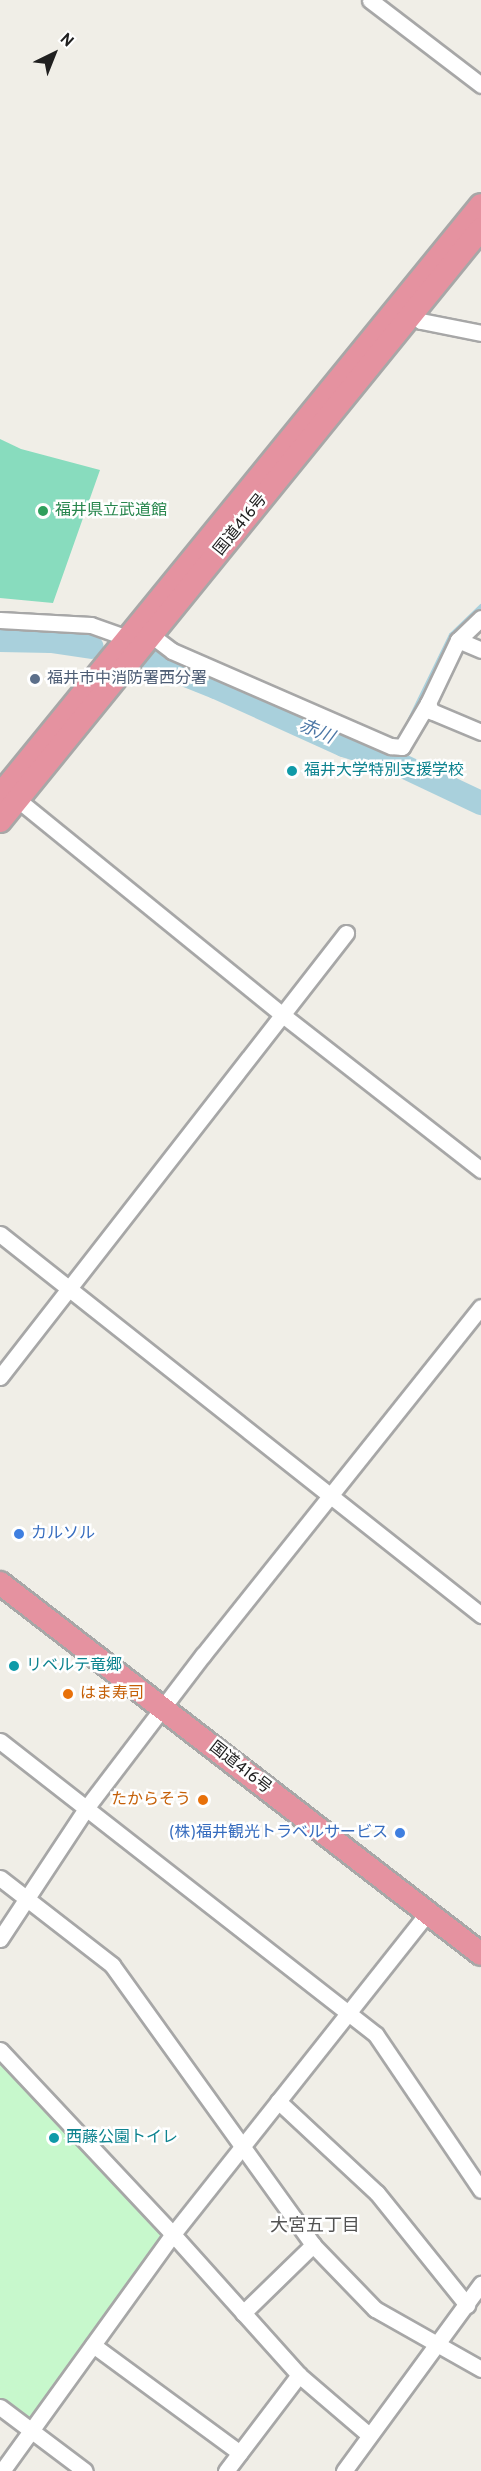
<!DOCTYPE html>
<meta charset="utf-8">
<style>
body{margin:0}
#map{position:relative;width:481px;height:2471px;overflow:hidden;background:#f0eee7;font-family:Overpass,"Noto Sans JP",sans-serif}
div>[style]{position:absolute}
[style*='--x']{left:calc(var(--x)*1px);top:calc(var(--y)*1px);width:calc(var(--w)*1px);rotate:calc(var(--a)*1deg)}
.park>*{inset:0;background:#c7f8cc}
.pitch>*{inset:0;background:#88dcbe}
.stream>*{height:4px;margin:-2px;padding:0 2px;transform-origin:2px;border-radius:2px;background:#a9d0dc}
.river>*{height:24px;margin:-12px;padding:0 12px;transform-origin:12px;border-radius:12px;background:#a9d0dc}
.roads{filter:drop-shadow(2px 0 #a7a7a7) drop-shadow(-2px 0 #a7a7a7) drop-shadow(0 2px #a7a7a7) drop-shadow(0 -2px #a7a7a7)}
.minor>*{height:15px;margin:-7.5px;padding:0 7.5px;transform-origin:7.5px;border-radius:7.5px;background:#fff}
.highway>*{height:22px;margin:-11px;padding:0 11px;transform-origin:11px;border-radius:11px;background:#e592a0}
.dots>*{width:16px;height:16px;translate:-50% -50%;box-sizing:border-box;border:3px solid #fff;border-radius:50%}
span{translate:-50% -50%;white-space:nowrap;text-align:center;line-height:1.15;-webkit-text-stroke:5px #fff;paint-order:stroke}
.leisure-label{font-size:16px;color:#27864d}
.left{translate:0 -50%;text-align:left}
.street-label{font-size:16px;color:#202020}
.service-label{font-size:16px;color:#4e5e75}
.culture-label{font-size:16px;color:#0d838f}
.shop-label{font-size:16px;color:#366cbe}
.right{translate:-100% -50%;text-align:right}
.food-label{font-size:16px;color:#c56008}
.water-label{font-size:18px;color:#4c77a6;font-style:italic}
.neighbourhood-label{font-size:18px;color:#535353}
.north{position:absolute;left:24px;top:24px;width:60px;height:60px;-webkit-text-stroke:4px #fff;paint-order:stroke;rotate:43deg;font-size:16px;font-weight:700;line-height:24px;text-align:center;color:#202020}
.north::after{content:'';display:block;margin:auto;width:21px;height:27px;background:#202020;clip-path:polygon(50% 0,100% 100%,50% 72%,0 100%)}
</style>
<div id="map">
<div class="park">
<div style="clip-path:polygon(0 2059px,170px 2231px,30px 2421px,0 2399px)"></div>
</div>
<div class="pitch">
<div style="clip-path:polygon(0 439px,21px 449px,100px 470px,53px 603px,0 598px)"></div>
</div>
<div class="stream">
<div style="--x:409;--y:721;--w:96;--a:-64"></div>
<div style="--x:451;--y:635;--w:42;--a:-44"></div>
<div style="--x:390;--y:760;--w:4;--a:-56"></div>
</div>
<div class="river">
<div style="--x:0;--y:640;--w:51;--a:1.1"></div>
<div style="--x:51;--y:641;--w:41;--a:8.3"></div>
<div style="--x:151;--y:661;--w:70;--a:21.8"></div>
<div style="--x:216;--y:687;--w:141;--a:24.4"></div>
<div style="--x:344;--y:745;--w:48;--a:18.1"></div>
<div style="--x:390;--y:760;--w:101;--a:25.3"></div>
</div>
<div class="roads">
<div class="minor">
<div style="--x:370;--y:0;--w:140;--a:37.4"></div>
<div style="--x:407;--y:309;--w:18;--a:41"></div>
<div style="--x:421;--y:321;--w:61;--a:11.3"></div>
<div style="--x:481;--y:618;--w:32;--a:136"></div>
<div style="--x:458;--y:640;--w:70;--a:115.5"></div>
<div style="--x:428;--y:703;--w:9;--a:69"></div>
<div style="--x:431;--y:711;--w:54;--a:22.8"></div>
<div style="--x:0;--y:620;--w:91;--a:3.1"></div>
<div style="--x:91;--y:625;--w:48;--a:19.6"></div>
<div style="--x:151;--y:635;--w:26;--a:37"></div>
<div style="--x:172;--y:651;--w:239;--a:23.5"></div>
<div style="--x:391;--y:746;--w:11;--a:5"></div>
<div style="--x:402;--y:747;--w:51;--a:-59.4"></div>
<div style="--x:458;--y:640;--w:25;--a:23"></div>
<div style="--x:12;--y:795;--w:350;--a:39.1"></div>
<div style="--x:284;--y:1016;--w:250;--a:38"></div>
<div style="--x:0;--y:1234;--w:614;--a:38.38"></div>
<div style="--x:0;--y:1377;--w:563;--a:-52.07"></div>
<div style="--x:0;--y:1741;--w:477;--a:38"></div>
<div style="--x:376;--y:2035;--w:187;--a:55.9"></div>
<div style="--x:0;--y:1878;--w:142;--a:37.8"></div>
<div style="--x:112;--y:1965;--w:345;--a:54.3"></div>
<div style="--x:313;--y:2245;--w:89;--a:45.9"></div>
<div style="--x:375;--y:2309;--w:122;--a:29.5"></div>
<div style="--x:0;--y:1939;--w:158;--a:-56.6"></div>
<div style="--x:87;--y:1807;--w:191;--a:-52.7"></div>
<div style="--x:203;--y:1655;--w:445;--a:-51.4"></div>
<div style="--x:0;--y:2050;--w:248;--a:46.8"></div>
<div style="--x:170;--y:2231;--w:193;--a:48.1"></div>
<div style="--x:299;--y:2375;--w:92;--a:40.6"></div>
<div style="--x:278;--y:2101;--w:135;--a:42.9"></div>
<div style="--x:377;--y:2193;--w:144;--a:51.2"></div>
<div style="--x:243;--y:2313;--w:98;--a:-44.2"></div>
<div style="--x:93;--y:2345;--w:182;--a:36.3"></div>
<div style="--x:0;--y:2407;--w:106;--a:37"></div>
<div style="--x:2;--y:2471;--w:292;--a:-54.2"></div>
<div style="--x:173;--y:2234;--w:409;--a:-51.6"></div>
<div style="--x:226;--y:2471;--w:121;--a:-52.8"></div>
<div style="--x:344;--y:2471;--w:232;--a:-53.8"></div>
</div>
<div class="highway">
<div style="--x:0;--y:795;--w:761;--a:-50.81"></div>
<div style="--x:0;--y:821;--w:763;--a:-50.91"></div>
<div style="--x:0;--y:1583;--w:607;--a:37.64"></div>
</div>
</div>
<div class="dots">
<div style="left:43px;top:511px;background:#2e9e5b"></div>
<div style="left:35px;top:679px;background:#5c6f8a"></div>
<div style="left:292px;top:771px;background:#0f9aa8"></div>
<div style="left:19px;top:1534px;background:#3f7fe0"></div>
<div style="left:14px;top:1666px;background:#0f9aa8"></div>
<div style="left:68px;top:1694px;background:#e8710a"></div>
<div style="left:203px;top:1800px;background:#e8710a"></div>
<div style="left:400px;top:1833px;background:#3f7fe0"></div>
<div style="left:54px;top:2138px;background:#0f9aa8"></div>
</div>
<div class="leisure-label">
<span class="left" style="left:55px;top:511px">福井県立武道館</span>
</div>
<div class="street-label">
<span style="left:241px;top:525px;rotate:-51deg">国道416号</span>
<span style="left:240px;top:1768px;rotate:38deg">国道416号</span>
</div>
<div class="service-label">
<span class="left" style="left:47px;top:679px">福井市中消防署西分署</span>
</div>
<div class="culture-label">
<span class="left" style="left:304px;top:771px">福井大学特別支援学校</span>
<span class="left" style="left:26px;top:1666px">リベルテ竜郷</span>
<span class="left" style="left:66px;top:2138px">西藤公園トイレ</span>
</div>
<div class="shop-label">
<span class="left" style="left:31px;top:1534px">カルソル</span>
<span class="right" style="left:388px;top:1833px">(株)福井観光トラベルサービス</span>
</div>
<div class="food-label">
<span class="left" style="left:80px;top:1694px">はま寿司</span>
<span class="right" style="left:191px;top:1800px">たからそう</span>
</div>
<div class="water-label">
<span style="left:316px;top:733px;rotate:23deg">赤川</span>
</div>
<div class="neighbourhood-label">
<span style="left:315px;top:2227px">大宮五丁目</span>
</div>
<div class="north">N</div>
</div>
